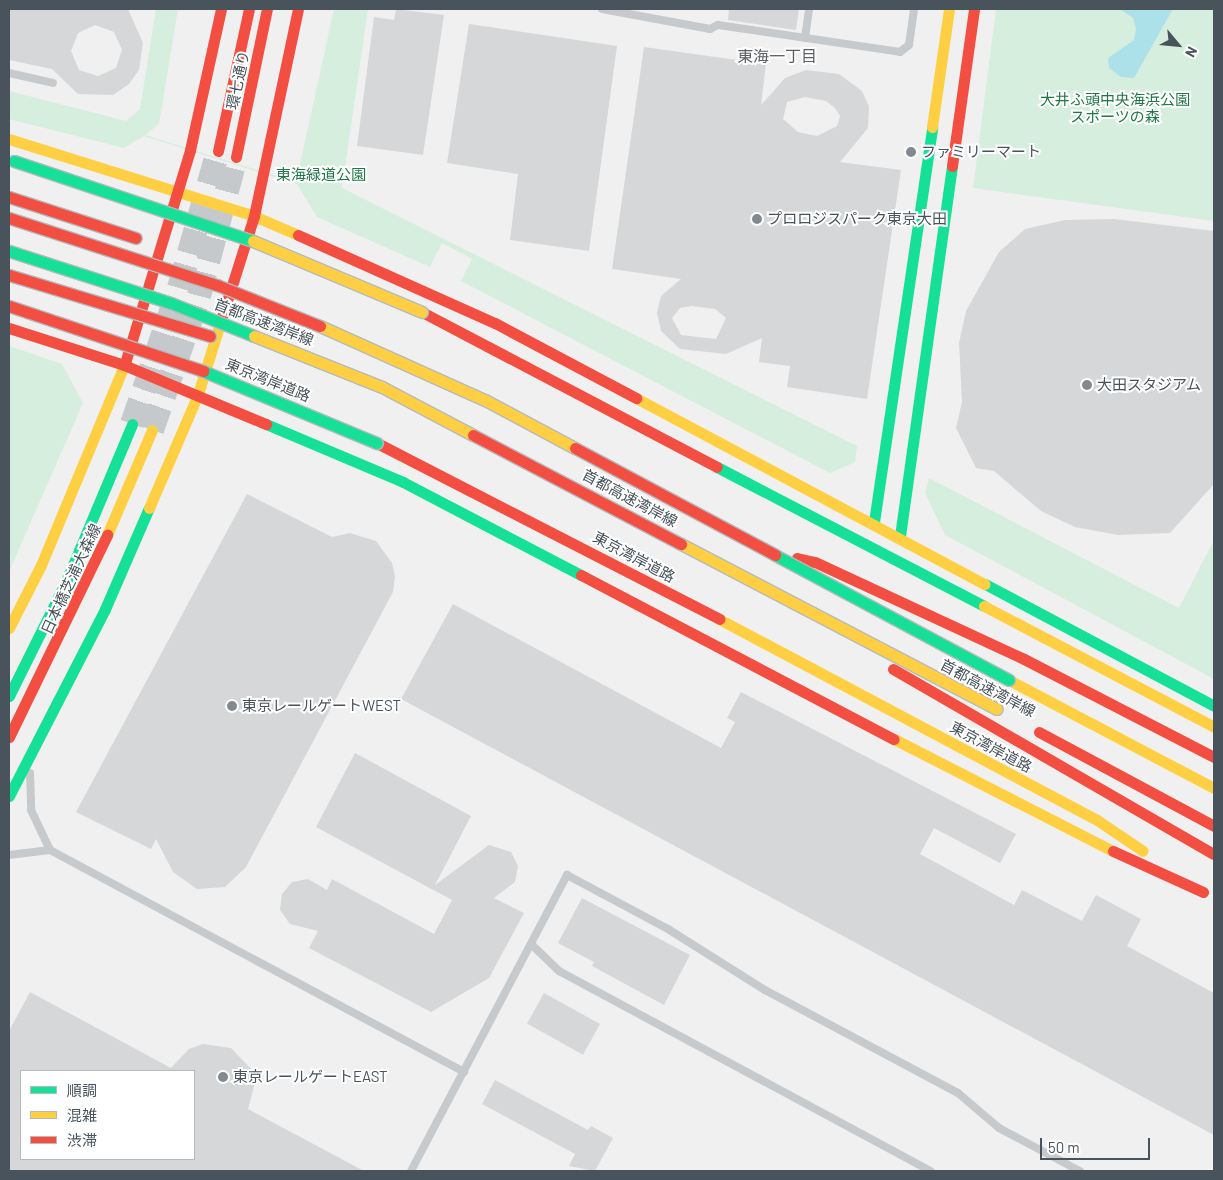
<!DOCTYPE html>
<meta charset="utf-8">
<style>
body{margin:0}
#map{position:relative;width:1223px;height:1180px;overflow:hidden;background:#f0f0f0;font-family:Barlow,"Noto Sans JP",sans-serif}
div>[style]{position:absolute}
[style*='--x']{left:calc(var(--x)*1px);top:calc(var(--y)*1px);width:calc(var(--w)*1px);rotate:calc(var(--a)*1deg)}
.green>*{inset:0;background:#d6eedd}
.water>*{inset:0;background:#ade1e9}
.building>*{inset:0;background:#d6d7d8;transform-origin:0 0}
.primary-tunnel>*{height:24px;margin-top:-12px;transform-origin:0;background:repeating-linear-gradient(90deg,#c6c9cb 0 24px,transparent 0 36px)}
.lane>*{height:8px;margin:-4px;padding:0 4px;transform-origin:4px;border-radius:4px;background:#c7cacc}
.fast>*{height:11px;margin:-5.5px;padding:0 5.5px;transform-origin:5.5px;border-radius:5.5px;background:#16e098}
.slow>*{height:11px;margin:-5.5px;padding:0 5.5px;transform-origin:5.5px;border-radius:5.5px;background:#ffcf43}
.jam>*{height:11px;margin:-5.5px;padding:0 5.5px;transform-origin:5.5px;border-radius:5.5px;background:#f24e42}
.bridges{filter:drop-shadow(1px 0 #b5babe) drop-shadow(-1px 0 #b5babe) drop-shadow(0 1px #b5babe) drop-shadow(0 -1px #b5babe)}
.fast-bridge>*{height:11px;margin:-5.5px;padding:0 5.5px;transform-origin:5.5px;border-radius:5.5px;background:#16e098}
.slow-bridge>*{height:11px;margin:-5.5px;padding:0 5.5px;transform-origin:5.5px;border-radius:5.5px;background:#ffcf43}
.jam-bridge>*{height:11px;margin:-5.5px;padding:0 5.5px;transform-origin:5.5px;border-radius:5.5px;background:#f24e42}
.dots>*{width:14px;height:14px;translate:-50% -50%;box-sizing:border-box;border:2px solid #fff;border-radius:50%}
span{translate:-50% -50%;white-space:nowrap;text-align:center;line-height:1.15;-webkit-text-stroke:4px #fff;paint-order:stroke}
.street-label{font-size:15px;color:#48535b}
.park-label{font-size:15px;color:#1d7844}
.poi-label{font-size:15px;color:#48535b}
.left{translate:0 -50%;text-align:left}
.neighbourhood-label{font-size:16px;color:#5c6063}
.frame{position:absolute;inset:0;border:10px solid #48535b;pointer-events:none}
.legend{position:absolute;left:20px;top:1070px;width:175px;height:90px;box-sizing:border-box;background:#fff;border:1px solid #b6babd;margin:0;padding:6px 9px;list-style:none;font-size:15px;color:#48535b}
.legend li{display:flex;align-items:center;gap:10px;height:25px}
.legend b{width:25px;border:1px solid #b6babd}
.north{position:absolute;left:1153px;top:20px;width:50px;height:50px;-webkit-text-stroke:4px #fff;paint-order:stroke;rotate:118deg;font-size:14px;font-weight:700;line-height:20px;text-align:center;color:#48535b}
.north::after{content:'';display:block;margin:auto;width:18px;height:22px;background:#48535b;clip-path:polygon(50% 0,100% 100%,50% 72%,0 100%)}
.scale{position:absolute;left:1040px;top:1138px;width:110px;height:22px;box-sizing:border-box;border:2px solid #48535b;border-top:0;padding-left:6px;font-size:15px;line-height:18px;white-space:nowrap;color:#48535b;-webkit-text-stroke:4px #fff;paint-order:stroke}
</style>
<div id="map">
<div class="green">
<div style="clip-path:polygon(156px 9px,178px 9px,159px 124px,145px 135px,296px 182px,334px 9px,368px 9px,342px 188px,857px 446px,855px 462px,830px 473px,461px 281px,472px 259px,442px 243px,430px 267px,317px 217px,297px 184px,144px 136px,124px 148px,9px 119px,9px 91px,126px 121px,140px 109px)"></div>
<div style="clip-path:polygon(996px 9px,1214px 9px,1214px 221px,973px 188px)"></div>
<div style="clip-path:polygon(9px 346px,62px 364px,83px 403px,9px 572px)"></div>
<div style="clip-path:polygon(929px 478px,1179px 608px,1214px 540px,1214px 679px,945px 535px,925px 493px)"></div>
</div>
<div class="water">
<div style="clip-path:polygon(1120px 9px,1173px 9px,1134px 78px,1121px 77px,1109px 68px,1108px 58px,1134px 40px,1136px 29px,1133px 18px)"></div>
</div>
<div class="building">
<div style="clip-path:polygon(evenodd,9px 9px,128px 9px,143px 43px,139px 70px,129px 84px,113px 95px,78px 94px,52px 69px,9px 60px,9px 9px,95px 25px,114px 32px,122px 50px,116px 68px,98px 76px,79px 70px,71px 51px,78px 33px,95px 25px)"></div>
<div style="clip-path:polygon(396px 9px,444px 15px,423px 155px,357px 146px,374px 17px,394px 20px)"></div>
<div style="clip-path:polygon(729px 9px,799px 9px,796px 30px,728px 20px)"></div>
<div style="clip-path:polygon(469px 24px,617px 46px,589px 251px,510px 240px,518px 174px,447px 163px)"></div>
<div style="clip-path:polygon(evenodd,644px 47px,766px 64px,761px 105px,785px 78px,806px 70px,839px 74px,862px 91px,869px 107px,868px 128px,840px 162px,901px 170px,867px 399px,787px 387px,790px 366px,759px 362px,762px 338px,726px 354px,680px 349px,661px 331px,657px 313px,661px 296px,681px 279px,612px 269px,644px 47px,805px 97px,826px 101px,835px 108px,840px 116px,837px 126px,817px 136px,798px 132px,783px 119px,787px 102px,805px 97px,644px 47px,691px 306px,715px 309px,726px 318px,716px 339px,681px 335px,672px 318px,680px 308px,691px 306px)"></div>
<div style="clip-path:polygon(1114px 219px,1214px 231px,1214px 484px,1170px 533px,1118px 535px,1075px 527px,1041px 511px,994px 471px,976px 468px,956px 428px,962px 402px,959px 343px,966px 311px,999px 252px,1025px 229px,1065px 220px)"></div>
<div style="clip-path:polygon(247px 494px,332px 537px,350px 533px,376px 541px,392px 563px,395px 576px,393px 592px,246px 867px,225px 887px,197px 889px,173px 872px,156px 839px,151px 849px,76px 812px)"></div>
<div style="clip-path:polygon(453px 604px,721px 748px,735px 722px,727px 718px,741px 692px,1016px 834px,1000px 863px,934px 828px,920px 854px,1014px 905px,1022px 890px,1082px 921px,1096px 895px,1141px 919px,1127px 946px,1214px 993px,1214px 1135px,401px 699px)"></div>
<div style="clip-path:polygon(355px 753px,471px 816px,435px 885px,489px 845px,511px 852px,518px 866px,515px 882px,494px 898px,524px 913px,489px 978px,431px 1012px,309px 948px,318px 931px,290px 924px,280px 910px,282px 894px,292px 882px,308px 879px,327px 890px,332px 879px,434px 934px,452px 900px,316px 827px)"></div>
<div style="clip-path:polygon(582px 898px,690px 955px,664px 1005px,592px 966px,594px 962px,558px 943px)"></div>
<div style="clip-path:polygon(evenodd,30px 992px,171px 1068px,189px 1049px,203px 1044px,231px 1048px,251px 1069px,255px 1083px,248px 1109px,364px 1171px,9px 1171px,9px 1031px,30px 992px,21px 1071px,194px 1071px,194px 1159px,21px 1159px,21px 1071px)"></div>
<div style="left:544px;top:993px;width:64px;height:35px;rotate:29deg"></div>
<div style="clip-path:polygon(495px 1080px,588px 1130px,591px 1126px,613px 1138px,595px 1171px,569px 1166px,575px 1154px,482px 1104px)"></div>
</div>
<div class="primary-tunnel">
<div style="--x:132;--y:424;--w:144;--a:-70.9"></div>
<div style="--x:179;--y:288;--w:142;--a:-74.1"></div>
<div style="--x:152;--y:430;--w:142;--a:-70.7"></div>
<div style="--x:199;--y:296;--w:144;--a:-75.1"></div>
</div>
<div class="lane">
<div style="--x:602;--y:9;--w:110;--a:10.5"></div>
<div style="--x:710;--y:29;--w:9;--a:-27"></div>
<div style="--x:718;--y:25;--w:184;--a:8.4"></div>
<div style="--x:900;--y:52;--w:11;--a:-38"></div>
<div style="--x:909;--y:45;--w:36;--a:-82"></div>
<div style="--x:805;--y:38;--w:29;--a:-82"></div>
<div style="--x:9;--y:73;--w:45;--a:12.8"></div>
<div style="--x:30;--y:773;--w:37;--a:88"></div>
<div style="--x:31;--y:810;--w:44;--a:64.6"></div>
<div style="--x:50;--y:850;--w:470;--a:28.2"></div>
<div style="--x:9;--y:855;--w:41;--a:-7"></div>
<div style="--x:531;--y:944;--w:39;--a:44"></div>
<div style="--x:559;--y:971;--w:422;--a:28.3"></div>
<div style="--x:411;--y:1171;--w:335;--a:-62.2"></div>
<div style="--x:567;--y:875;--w:115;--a:28.1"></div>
<div style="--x:668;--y:929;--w:115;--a:32.2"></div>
<div style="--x:765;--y:990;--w:219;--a:28.1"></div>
<div style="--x:958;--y:1093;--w:54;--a:40.5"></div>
<div style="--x:999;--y:1128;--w:92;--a:28"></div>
</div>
<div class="fast">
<div style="--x:266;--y:424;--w:149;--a:22.9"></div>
<div style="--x:403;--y:482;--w:201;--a:27.6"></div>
<div style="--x:717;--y:467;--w:301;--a:27.5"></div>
<div style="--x:874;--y:522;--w:399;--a:-81.6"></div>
<div style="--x:900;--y:536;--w:374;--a:-82"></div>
<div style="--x:985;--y:584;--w:259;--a:28"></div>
<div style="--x:9;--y:696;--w:131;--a:-63.6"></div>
<div style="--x:67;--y:579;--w:168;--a:-67.2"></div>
<div style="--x:9;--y:796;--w:210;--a:-62.8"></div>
<div style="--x:105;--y:609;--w:110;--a:-66.5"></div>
</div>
<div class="slow">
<div style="--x:932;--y:127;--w:119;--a:-81.8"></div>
<div style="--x:9;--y:139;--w:257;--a:17.4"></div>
<div style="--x:254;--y:216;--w:48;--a:23.4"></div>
<div style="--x:636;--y:398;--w:395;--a:28.1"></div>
<div style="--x:149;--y:508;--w:124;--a:-66.7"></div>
<div style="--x:198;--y:394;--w:77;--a:-72.7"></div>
<div style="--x:107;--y:535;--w:114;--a:-66.8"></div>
<div style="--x:984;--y:606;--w:260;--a:27.7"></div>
<div style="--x:719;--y:619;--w:428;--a:28"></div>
<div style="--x:1097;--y:820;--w:55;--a:34"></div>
<div style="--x:9;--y:628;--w:71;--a:-63.1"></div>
<div style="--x:41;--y:565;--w:219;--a:-67.4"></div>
<div style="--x:1009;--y:680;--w:232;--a:27.8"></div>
<div style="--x:894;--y:739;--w:246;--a:27.1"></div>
</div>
<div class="jam">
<div style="--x:218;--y:151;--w:145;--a:-77.7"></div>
<div style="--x:236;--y:157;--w:151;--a:-78.2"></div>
<div style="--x:952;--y:166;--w:159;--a:-82"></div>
<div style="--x:298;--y:235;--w:216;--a:24.1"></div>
<div style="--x:495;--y:323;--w:160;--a:28"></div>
<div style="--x:422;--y:312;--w:333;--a:27.7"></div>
<div style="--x:221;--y:320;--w:109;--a:-72.4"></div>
<div style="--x:254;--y:216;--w:212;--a:-78"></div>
<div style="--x:9;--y:328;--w:121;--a:17.8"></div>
<div style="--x:124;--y:365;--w:154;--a:22.6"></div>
<div style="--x:125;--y:363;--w:223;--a:-73"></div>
<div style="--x:190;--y:150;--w:144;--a:-77.6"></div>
<div style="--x:377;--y:443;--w:385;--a:27.2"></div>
<div style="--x:797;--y:558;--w:18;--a:13"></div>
<div style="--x:815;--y:562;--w:230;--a:24.9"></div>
<div style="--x:1024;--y:659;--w:214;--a:27.3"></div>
<div style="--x:581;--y:575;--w:353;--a:27.7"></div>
<div style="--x:893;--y:669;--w:370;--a:30"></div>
<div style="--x:1039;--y:732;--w:199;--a:28.2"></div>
<div style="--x:9;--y:737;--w:225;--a:-64.1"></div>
<div style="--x:1113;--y:851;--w:99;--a:24.5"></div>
</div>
<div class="bridges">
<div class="fast-bridge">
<div style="--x:14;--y:161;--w:252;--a:18.5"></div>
<div style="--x:9;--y:251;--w:170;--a:17.8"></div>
<div style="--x:171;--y:303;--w:89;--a:21.7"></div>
<div style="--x:203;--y:371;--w:188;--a:22.5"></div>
<div style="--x:775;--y:555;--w:265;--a:28.1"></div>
</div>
<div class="slow-bridge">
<div style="--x:253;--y:241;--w:183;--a:22.8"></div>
<div style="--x:320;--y:326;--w:181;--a:24.2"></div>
<div style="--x:485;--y:400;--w:102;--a:28.1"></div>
<div style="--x:254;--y:336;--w:138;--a:21.7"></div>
<div style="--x:382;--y:387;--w:103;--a:27.8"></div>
<div style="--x:681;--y:544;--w:356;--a:27.6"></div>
</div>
<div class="jam-bridge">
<div style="--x:9;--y:197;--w:133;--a:17.9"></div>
<div style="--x:9;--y:218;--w:219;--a:17.9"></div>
<div style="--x:217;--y:285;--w:111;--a:21.7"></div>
<div style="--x:9;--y:275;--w:210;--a:16.9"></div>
<div style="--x:9;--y:306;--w:205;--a:18.5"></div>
<div style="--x:473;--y:435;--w:235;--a:27.7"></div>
<div style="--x:575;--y:448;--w:227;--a:28.1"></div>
</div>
</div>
<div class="dots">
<div style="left:911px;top:152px;background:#838a8f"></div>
<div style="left:757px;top:219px;background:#838a8f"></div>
<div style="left:1087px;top:385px;background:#838a8f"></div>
<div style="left:232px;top:706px;background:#838a8f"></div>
<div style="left:223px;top:1077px;background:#838a8f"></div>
</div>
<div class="street-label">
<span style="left:238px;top:80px;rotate:-78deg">環七通り</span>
<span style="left:264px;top:322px;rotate:21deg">首都高速湾岸線</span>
<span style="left:268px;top:380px;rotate:22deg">東京湾岸道路</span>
<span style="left:630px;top:498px;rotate:28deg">首都高速湾岸線</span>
<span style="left:634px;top:557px;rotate:28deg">東京湾岸道路</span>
<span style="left:71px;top:579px;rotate:-65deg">日本橋芝浦大森線</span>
<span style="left:988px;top:688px;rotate:28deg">首都高速湾岸線</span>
<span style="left:991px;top:747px;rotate:28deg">東京湾岸道路</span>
</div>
<div class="park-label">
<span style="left:1115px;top:108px">大井ふ頭中央海浜公園<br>スポーツの森</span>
<span style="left:321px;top:175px">東海緑道公園</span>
</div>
<div class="poi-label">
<span class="left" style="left:921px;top:152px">ファミリーマート</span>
<span class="left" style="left:767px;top:219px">プロロジスパーク東京大田</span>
<span class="left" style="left:1097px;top:385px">大田スタジアム</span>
<span class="left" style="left:242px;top:706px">東京レールゲートWEST</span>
<span class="left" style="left:233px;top:1077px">東京レールゲートEAST</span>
</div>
<div class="neighbourhood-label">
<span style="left:777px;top:56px">東海一丁目</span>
</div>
<div class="frame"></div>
<ul class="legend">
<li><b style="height:6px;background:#16e098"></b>順調</li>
<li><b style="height:6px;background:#ffcf43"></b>混雑</li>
<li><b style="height:6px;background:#f24e42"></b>渋滞</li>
</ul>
<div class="north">N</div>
<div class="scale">50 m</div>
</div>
